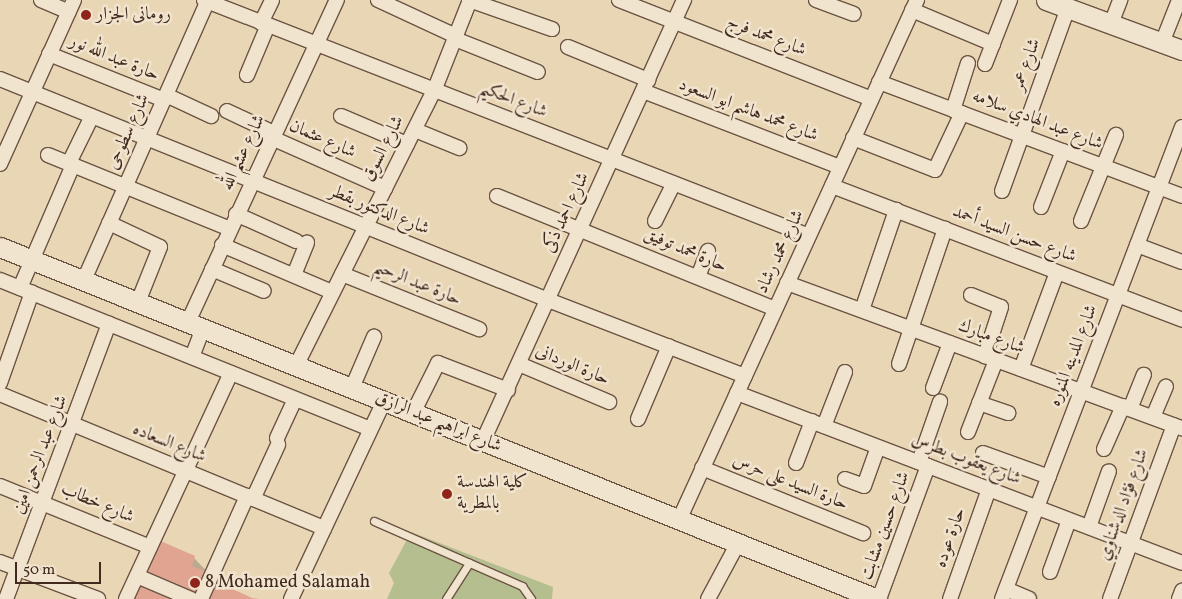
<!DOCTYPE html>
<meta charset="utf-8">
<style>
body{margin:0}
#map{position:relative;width:1182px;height:599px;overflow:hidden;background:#e9d6b5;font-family:Vollkorn,Amiri,serif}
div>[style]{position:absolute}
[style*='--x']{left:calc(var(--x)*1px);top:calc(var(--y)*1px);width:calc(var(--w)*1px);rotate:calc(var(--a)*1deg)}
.green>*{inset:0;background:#b5be8e}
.shadow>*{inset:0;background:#0003}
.building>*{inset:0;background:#e0a490}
.roads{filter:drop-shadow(1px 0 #6b5443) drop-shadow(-1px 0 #6b5443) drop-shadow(0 1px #6b5443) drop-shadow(0 -1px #6b5443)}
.lane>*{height:7px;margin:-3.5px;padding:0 3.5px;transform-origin:3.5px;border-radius:3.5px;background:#f1e4cf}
.street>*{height:14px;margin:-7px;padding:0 7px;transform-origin:7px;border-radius:7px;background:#f1e4cf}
.secondary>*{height:19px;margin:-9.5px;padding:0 9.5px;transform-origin:9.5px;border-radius:9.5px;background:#f1e4cf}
.dots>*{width:14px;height:14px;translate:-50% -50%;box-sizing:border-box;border:2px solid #f1e4cf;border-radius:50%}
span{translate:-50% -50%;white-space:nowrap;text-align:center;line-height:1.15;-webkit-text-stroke:5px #f1e4cf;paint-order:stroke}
.poi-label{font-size:18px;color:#41291d}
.left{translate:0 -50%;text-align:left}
.street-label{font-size:18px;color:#41291d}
.scale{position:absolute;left:15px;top:562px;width:86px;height:22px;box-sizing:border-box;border:2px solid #41291d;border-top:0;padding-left:6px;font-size:15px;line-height:18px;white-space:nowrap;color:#41291d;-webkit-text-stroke:4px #f1e4cf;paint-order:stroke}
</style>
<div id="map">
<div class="green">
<div style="clip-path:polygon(411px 532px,553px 587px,552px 599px,387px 599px,394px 583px,389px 573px)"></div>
</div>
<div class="shadow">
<div style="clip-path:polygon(194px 558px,221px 586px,252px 599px,137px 599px)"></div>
</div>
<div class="building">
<div style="clip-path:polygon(156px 539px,195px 556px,192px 566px,211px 574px,194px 599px,139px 575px)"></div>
<div style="clip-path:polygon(211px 579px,252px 598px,260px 599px,202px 599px)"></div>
<div style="clip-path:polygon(144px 580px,188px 599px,135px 599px)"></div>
</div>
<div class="roads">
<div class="lane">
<div style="--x:374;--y:521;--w:162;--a:23.7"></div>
<div style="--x:522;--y:586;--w:16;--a:55"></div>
<div style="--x:446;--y:599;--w:43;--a:-57.4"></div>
</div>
<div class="street">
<div style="--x:41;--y:0;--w:30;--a:23"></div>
<div style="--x:204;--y:0;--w:649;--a:21.31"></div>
<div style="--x:378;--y:0;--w:86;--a:24.8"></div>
<div style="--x:469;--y:0;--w:88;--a:19.3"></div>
<div style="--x:619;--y:0;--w:271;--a:21.4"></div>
<div style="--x:816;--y:0;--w:40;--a:20.2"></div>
<div style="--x:912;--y:10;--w:88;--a:22.8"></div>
<div style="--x:261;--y:23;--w:25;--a:-64"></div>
<div style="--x:1111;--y:24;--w:26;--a:-69"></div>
<div style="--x:455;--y:39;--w:89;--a:21.7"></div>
<div style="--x:1162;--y:43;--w:46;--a:-68.4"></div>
<div style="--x:568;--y:47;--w:87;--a:22.4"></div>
<div style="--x:49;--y:54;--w:124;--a:21.8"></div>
<div style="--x:985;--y:64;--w:69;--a:-68.7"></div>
<div style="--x:247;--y:75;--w:54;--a:-67.2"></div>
<div style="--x:0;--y:79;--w:591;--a:21.96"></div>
<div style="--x:548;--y:300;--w:211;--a:21.1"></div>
<div style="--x:879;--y:82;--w:324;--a:20.6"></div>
<div style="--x:643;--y:91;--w:211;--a:21.1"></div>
<div style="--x:166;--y:95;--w:50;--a:25"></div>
<div style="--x:953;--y:110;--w:49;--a:-72.3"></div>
<div style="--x:227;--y:111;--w:52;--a:25.1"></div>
<div style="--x:341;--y:116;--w:72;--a:23"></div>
<div style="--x:415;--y:130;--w:48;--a:22.2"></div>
<div style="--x:272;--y:138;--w:124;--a:23.9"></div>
<div style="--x:853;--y:138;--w:88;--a:21.3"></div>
<div style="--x:935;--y:170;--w:63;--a:-64.7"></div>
<div style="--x:48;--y:155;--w:196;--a:22.1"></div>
<div style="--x:69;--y:163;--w:52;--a:-63.9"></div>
<div style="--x:0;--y:164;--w:180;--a:-65.7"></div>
<div style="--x:832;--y:186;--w:375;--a:20.9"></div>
<div style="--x:1002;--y:191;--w:195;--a:-70.2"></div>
<div style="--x:497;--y:196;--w:300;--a:22.1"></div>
<div style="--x:1041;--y:207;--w:60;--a:-68.6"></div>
<div style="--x:236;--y:214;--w:66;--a:24.2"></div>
<div style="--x:655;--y:221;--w:42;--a:-63.4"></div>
<div style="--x:1081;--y:221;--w:93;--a:-67.9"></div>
<div style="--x:109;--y:223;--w:56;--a:25.2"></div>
<div style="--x:160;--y:247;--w:59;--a:111.8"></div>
<div style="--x:222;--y:245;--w:120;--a:23.1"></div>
<div style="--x:1137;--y:245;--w:48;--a:20.7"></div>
<div style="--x:212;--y:269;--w:56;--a:22.9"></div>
<div style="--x:342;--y:274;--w:148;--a:21.9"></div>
<div style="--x:294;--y:275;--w:35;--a:-68"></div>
<div style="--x:698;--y:277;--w:28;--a:-69"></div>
<div style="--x:0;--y:280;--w:399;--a:21.9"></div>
<div style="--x:84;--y:280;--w:306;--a:-66.1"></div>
<div style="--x:787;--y:283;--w:421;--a:20.2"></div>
<div style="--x:20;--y:288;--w:134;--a:-66.7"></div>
<div style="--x:971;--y:295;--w:32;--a:22"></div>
<div style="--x:1001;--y:307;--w:52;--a:108.1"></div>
<div style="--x:862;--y:310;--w:106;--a:-71.2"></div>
<div style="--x:188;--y:322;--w:355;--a:-65.2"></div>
<div style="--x:192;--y:357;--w:30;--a:-69"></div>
<div style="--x:519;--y:364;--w:98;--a:22.9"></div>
<div style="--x:899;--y:364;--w:143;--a:-71.2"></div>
<div style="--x:296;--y:366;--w:308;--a:-63.4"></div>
<div style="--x:434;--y:91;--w:98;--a:-68.4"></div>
<div style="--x:1021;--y:369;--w:103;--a:-69.6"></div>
<div style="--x:0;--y:383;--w:96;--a:-70.6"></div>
<div style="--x:352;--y:388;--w:56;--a:-66.7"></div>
<div style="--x:933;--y:388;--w:48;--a:-69.3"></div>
<div style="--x:737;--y:393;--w:476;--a:20.9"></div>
<div style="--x:0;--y:394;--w:351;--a:22.5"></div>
<div style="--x:979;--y:403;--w:31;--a:19"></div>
<div style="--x:1130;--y:409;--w:37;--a:-68"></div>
<div style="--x:413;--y:413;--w:56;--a:-63.4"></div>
<div style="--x:438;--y:363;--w:75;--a:21.1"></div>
<div style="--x:1153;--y:417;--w:33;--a:-67"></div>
<div style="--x:638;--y:419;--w:79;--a:-67"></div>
<div style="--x:824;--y:426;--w:58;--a:-68.7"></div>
<div style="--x:968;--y:432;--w:77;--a:-68.7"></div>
<div style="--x:277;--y:438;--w:43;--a:-65.2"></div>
<div style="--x:483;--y:441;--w:485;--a:-65.5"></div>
<div style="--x:1104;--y:449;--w:47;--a:-66.2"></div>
<div style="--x:983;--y:453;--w:70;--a:20"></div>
<div style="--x:919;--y:462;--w:64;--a:-70.7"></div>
<div style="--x:796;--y:463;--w:45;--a:-69.1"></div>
<div style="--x:702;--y:468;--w:174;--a:22"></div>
<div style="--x:845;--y:479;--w:20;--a:20"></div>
<div style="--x:864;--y:486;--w:41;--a:-70.3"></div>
<div style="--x:0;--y:486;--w:162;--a:22.1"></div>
<div style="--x:253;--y:499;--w:60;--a:-65.2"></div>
<div style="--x:679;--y:520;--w:572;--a:-65.41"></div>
<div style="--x:1089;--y:527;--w:59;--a:-70.3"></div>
<div style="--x:0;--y:562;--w:105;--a:20.7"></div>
<div style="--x:1050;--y:572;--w:55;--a:-69.9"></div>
<div style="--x:137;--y:576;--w:59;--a:23.1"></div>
<div style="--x:1006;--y:589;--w:25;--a:23"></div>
<div style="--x:6;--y:599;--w:294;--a:-69.5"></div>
<div style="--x:126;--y:599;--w:249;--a:-65.1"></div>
<div style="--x:201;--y:599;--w:113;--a:-65.9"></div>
<div style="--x:291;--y:599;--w:219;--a:-64.8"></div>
<div style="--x:708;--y:599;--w:64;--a:-61.8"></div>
<div style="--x:879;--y:599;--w:142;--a:-69.8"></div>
<div style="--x:950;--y:599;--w:117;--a:-70.5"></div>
<div style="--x:1002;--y:599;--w:505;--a:-69.13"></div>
<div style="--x:1110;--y:599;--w:185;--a:-69.8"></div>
<div style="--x:1179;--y:599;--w:9;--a:-69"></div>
</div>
<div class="secondary">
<div style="--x:1046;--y:0;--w:145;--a:20.2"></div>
<div style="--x:0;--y:247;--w:945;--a:21.87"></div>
</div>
</div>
<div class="dots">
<div style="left:86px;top:15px;background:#8f2418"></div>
<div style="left:447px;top:494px;background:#8f2418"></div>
<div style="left:195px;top:583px;background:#8f2418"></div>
</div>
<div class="poi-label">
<span class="left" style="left:96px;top:15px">رومانى الجزار</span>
<span class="left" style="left:457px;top:494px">كلية الهندسة<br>بالمطرية</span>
<span class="left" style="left:205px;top:583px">8 Mohamed Salamah</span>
</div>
<div class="street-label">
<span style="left:766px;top:37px;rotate:21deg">شارع محمد فرج</span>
<span style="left:114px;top:59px;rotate:22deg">حارة عبد الله نور</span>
<span style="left:1027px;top:65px;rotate:-70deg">شارع عمر</span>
<span style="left:513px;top:101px;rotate:21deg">شارع الحكيم</span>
<span style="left:748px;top:111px;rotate:21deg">شارع محمد هاشم ابو السعود</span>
<span style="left:1037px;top:121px;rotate:21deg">شارع عبد الهادي سلامه</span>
<span style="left:129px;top:132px;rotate:-66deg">شارع سطوحى</span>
<span style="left:322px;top:140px;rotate:24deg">شارع عثمان</span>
<span style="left:384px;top:149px;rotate:-63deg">شارع السوق</span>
<span style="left:244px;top:153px;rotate:-65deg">شارع عشم الله</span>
<span style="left:379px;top:211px;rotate:22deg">شارع الدكتور بقطر</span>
<span style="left:567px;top:213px;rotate:-65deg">شارع احمد ذكى</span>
<span style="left:1014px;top:235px;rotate:21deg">شارع حسن السيد أحمد</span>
<span style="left:685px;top:251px;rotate:23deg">حارة محمد توفيق</span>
<span style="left:781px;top:252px;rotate:-65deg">شارع محمد رشاد</span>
<span style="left:417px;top:284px;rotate:22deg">حارة عبد الرحيم</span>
<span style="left:991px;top:338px;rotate:20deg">شارع مبارك</span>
<span style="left:1074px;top:356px;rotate:-69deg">شارع المدينه المنوره</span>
<span style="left:572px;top:366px;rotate:23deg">حارة الوردانى</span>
<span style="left:438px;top:423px;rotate:22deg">شارع ابراهيم عبد الرازق</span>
<span style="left:169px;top:444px;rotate:22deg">شارع السعاده</span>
<span style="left:41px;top:455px;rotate:-69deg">شارع عبد الرحمن امين</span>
<span style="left:966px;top:460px;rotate:21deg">شارع يعقوب بطرس</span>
<span style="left:790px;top:483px;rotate:22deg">حارة السيد على حرس</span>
<span style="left:97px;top:504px;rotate:23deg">شارع خطاب</span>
<span style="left:1124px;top:505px;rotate:-70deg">شارع فؤاد الدشناوي</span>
<span style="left:886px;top:526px;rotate:-70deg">شارع حسين مشابت</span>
<span style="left:951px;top:538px;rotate:-71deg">حارة عوده</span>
</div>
<div class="scale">50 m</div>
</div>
